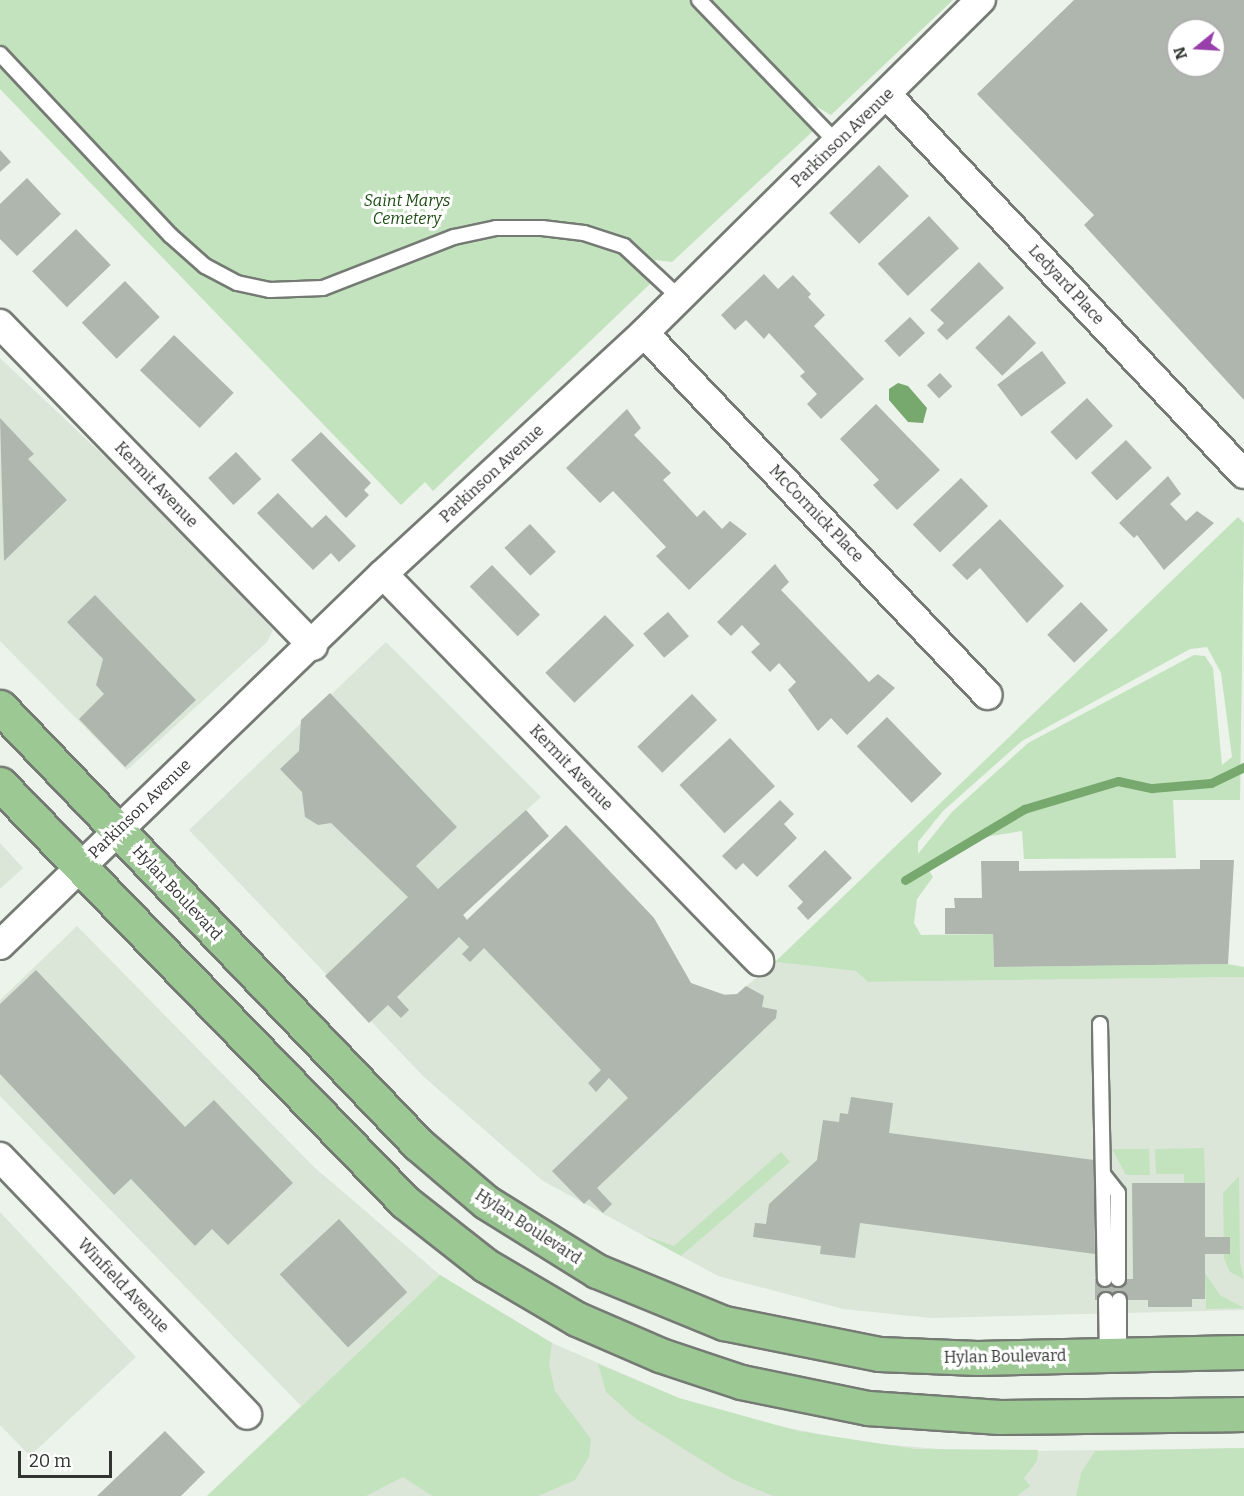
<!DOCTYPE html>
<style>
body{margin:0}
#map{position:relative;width:1244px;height:1496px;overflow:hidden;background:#ecf3eb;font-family:Bitter,serif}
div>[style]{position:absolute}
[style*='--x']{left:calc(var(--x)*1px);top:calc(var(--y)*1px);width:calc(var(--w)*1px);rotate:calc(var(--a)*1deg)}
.built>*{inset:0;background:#dbe6d8}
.green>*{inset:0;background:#c3e3be}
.water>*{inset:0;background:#77a86e}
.stream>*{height:9px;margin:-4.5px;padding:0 4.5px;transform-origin:4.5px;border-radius:4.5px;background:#77a86e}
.building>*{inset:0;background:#afb6ae;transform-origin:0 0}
.roads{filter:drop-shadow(2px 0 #757b74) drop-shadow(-2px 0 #757b74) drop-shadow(0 2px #757b74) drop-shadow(0 -2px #757b74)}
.lane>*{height:14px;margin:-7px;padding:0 7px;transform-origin:7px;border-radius:7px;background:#fff}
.street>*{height:28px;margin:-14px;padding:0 14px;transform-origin:14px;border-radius:14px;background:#fff}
.primary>*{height:33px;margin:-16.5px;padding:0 16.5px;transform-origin:16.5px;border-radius:16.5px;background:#9cc894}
span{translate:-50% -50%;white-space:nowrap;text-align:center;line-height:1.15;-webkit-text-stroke:6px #fff;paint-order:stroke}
.street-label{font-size:16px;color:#313431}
.park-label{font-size:16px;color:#1b4c12;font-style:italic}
.north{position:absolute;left:1166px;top:18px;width:60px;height:60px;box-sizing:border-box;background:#fff;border:2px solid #adaead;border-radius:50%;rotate:252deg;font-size:16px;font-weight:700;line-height:24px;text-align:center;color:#313431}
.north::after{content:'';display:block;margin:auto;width:21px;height:27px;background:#983faa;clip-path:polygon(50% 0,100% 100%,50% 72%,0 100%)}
.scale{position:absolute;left:18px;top:1451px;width:94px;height:27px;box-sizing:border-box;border:3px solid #313431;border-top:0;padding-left:8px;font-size:18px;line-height:21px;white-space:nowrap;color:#313431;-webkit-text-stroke:4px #fff;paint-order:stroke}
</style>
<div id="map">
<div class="built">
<div style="clip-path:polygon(0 358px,155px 504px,273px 630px,267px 642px,127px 770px,0 641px)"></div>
<div style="clip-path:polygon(386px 642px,541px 797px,439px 889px,467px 919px,566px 825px,654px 918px,691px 983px,713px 994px,737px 994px,775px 962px,857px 971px,868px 982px,1244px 977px,1244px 1310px,931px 1318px,843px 1309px,718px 1276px,543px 1181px,423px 1076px,189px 830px)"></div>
<div style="clip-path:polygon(0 843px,23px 868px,0 889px)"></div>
<div style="clip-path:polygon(77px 926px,314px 1167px,440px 1275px,552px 1343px,679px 1398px,740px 1418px,858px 1442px,973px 1452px,1244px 1448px,1244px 1496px,207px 1496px,301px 1406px,0 1096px,0 1000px)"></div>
<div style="clip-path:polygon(0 1212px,136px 1357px,30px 1456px,0 1425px)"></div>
</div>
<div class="green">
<div style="clip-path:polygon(0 0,953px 0,831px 115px,817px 107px,805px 118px,813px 131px,672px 262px,656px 260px,644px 272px,651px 283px,433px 491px,425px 482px,401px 505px,0 89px)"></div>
<div style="clip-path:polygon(evenodd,1238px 517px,1244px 523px,1240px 800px,1173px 800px,1176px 858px,1024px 859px,1022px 831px,978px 838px,927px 867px,933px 877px,917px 899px,914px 923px,921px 935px,993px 934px,994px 967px,1228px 964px,1244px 967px,1244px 977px,868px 982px,856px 971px,775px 962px,1238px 517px,1207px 647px,1221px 673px,1232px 757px,1222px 765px,1213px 668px,1205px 656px,1194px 655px,1028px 743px,952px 812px,918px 854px,918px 842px,943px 811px,1022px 741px,1190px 649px,1207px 647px)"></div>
<div style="clip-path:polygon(1204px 1148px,1205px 1183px,1184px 1183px,1184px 1174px,1156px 1174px,1155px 1149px)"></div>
<div style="clip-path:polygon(1112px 1149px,1149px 1149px,1150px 1175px,1126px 1175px)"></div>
<div style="clip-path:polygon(781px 1152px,790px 1162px,681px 1256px,643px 1235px,674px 1246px)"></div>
<div style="clip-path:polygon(1239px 1176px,1240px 1263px,1244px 1279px,1230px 1272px,1224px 1258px,1223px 1193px)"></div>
<div style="clip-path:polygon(1205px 1273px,1220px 1295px,1244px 1308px,1206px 1309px)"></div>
<div style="clip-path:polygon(440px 1275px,552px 1343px,549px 1364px,555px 1391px,591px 1439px,589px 1457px,575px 1480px,538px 1496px,432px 1496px,403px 1477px,366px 1496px,207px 1496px)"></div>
<div style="clip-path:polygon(598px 1364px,679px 1398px,798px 1431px,915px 1449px,1038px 1450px,1037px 1461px,1024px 1478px,1030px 1486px,1017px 1496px,773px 1496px,732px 1479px,636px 1419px,606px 1392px)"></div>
<div style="clip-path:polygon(1244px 1448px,1244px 1496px,1076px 1496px,1081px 1473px,1095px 1451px)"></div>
</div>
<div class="water">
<div style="clip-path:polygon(898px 383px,908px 386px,927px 408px,923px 423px,908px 422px,889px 400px,889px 389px)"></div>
</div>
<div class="stream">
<div style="--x:905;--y:880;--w:139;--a:-30.8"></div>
<div style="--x:1024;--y:809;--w:98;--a:-16.6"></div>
<div style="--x:1118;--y:781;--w:35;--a:12"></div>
<div style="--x:1152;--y:788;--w:59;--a:-4.8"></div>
<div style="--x:1211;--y:783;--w:37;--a:-26"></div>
</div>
<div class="building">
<div style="clip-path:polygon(evenodd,1074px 0,1244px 0,1244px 400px,1084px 225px,1094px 215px,977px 94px,1074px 0,1178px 30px,1214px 30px,1214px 66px,1178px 66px,1178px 30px)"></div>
<div style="clip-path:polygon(0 150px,11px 162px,0 172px)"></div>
<div style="left:879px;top:165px;width:43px;height:69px;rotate:46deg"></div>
<div style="clip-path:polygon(27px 178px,61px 214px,17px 256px,0 239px,0 204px)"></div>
<div style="left:929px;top:216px;width:44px;height:70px;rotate:47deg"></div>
<div style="left:76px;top:229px;width:50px;height:61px;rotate:46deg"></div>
<div style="clip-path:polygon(979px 262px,1004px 288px,947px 340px,937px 330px,944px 323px,930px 310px)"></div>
<div style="clip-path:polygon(764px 274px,778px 289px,793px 275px,811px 294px,808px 297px,825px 315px,814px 326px,864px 379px,821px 419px,807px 404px,817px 394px,800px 376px,805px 372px,769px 333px,764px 339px,746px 320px,735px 330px,721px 315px)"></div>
<div style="left:125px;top:281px;width:50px;height:60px;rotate:46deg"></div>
<div style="left:1009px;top:315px;width:39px;height:47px;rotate:46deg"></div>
<div style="left:910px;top:317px;width:22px;height:35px;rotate:47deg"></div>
<div style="left:174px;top:335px;width:83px;height:49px;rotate:44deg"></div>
<div style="left:1042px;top:351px;width:40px;height:56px;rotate:53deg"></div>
<div style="left:940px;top:373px;width:18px;height:18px;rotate:47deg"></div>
<div style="left:1087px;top:398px;width:38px;height:50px;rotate:47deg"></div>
<div style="clip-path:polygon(876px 404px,940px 470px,897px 510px,873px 485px,879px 480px,840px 439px)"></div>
<div style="clip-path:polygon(627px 409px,641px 428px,634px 435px,671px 473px,663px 480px,697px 517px,704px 510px,722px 529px,730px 521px,747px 534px,689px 590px,656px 556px,666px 547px,613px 491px,600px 503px,566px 468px)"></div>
<div style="clip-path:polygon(0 418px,34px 454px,28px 459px,67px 500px,4px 561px)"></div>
<div style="clip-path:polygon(321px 432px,371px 483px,364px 490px,369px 495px,346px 518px,291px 460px)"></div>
<div style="left:1126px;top:440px;width:38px;height:48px;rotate:47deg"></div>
<div style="left:236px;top:452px;width:37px;height:38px;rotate:47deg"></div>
<div style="clip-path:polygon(1168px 476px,1181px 494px,1170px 504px,1186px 521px,1197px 511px,1214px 523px,1164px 570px,1137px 535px,1134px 538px,1119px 523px)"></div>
<div style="left:961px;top:478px;width:39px;height:67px;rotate:46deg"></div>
<div style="clip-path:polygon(278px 493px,312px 528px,326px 515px,356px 546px,339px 562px,331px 553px,313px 570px,257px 513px)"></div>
<div style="clip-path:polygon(1000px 519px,1064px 586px,1027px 623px,980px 568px,967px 580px,952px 565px)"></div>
<div style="left:530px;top:524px;width:38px;height:35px;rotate:47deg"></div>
<div style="clip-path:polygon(775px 564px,789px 582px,781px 590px,852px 664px,869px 682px,878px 674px,895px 688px,847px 735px,831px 718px,818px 731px,788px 690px,796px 682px,779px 663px,770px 672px,751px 652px,760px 644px,742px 625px,731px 636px,717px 622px)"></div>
<div style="left:492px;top:565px;width:69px;height:31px;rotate:46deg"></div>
<div style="clip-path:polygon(95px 595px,196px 700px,125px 767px,79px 719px,104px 694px,96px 685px,103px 659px,67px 622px)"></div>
<div style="left:1081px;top:602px;width:39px;height:47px;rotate:46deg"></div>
<div style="left:668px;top:612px;width:32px;height:33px;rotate:49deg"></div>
<div style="left:605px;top:615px;width:42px;height:83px;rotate:46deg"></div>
<div style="clip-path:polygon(330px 693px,457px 827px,416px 866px,438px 889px,526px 810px,549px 836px,463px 915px,467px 920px,566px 825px,654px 918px,691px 983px,725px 995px,737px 994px,746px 986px,764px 996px,762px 1007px,777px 1010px,776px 1018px,597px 1188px,612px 1204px,603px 1213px,589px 1199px,584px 1204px,552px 1171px,628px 1098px,609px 1078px,596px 1092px,588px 1083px,601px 1070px,484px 948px,470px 962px,462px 954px,469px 947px,459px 937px,397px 997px,409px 1010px,401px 1018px,388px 1005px,369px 1023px,325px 976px,408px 897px,331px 823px,318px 825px,305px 817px,302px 792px,280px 769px,299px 751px,301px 720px)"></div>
<div style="left:692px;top:694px;width:36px;height:76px;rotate:46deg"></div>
<div style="left:887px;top:717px;width:79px;height:42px;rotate:46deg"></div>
<div style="left:730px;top:738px;width:66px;height:69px;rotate:47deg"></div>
<div style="clip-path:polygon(780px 800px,794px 814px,784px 824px,797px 838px,757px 877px,743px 863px,736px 870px,722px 856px)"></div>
<div style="clip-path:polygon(825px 850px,852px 878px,808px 920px,797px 908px,803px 902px,788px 886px)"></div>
<div style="clip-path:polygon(1200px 860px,1234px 860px,1228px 964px,994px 967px,993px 934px,945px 934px,945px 908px,955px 908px,954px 898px,982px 898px,981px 861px,1019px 861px,1019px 871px,1200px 869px)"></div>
<div style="clip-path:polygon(36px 970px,185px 1127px,214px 1100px,293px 1183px,228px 1245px,212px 1229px,195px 1246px,131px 1179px,114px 1195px,0 1074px,0 1004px)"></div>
<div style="clip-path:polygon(851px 1097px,893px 1103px,889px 1133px,1094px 1160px,1095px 1254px,860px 1223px,855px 1258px,820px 1254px,821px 1246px,753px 1237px,755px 1223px,766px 1224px,769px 1204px,817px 1160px,823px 1120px,839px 1122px,840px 1113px,848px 1114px)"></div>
<div style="clip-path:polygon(1132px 1183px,1205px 1183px,1205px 1237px,1230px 1237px,1230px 1254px,1205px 1254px,1205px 1299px,1192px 1299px,1192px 1307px,1148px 1307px,1148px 1300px,1095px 1300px,1095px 1279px,1133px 1279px)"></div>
<div style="left:339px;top:1219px;width:100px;height:81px;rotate:47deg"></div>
<div style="clip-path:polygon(165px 1431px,205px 1472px,181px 1496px,97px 1496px)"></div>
</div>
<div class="roads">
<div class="lane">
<div style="--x:699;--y:0;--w:200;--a:46"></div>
<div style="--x:0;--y:54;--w:248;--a:46.8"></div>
<div style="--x:170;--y:235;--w:47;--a:41.5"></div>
<div style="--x:205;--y:266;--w:36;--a:28"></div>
<div style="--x:237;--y:283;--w:34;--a:12"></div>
<div style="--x:270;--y:290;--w:53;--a:-2.2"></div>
<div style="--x:323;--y:288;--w:141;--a:-21.3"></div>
<div style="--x:454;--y:237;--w:43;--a:-12.1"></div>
<div style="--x:496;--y:228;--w:46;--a:0"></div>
<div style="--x:542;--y:228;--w:42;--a:6.8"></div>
<div style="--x:584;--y:233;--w:42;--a:18"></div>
<div style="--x:624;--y:246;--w:76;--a:42.9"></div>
<div style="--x:1100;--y:1024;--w:255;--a:88.9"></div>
<div style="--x:1103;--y:1174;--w:24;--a:52"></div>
<div style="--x:1118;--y:1193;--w:86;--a:90"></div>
<div style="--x:1106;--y:1300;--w:55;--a:89"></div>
<div style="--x:1119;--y:1300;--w:55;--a:90"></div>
</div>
<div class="street">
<div style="--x:888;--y:96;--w:519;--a:46.72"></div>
<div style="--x:0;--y:324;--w:449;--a:45.8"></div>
<div style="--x:644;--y:333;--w:499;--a:46.5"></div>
<div style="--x:383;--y:574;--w:540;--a:45.83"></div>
<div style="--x:0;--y:945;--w:533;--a:-44.09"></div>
<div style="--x:383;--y:574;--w:355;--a:-42.7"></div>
<div style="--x:644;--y:333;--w:474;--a:-44.7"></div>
<div style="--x:0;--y:1157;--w:357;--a:46.2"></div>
</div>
<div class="primary">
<div style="--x:0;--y:707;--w:605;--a:46.27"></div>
<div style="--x:418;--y:1144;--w:89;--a:40.5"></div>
<div style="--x:486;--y:1202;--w:131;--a:31.9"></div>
<div style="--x:597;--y:1271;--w:137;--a:22.3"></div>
<div style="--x:724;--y:1323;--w:158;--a:11.3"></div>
<div style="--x:879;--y:1354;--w:98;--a:2.3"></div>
<div style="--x:977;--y:1358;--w:267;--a:-1.3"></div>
<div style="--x:0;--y:784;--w:582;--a:45.9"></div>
<div style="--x:405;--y:1202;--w:102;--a:38.2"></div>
<div style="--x:485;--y:1265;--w:107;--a:30.4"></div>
<div style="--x:577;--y:1319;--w:90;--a:23.4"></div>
<div style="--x:660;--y:1355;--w:85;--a:18.4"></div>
<div style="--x:741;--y:1382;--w:130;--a:11.6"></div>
<div style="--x:868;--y:1408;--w:132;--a:3.9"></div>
<div style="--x:1000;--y:1417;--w:244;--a:-0.7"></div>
</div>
</div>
<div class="street-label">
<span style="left:843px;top:138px;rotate:-44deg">Parkinson Avenue</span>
<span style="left:1066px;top:285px;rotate:47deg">Ledyard Place</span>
<span style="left:492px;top:474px;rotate:-43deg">Parkinson Avenue</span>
<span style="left:156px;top:485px;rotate:46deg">Kermit Avenue</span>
<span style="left:816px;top:514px;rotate:46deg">McCormick Place</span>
<span style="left:571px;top:768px;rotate:46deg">Kermit Avenue</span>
<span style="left:140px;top:809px;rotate:-44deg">Parkinson Avenue</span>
<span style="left:177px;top:893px;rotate:47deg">Hylan Boulevard</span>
<span style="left:528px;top:1227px;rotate:33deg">Hylan Boulevard</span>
<span style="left:123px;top:1286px;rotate:46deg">Winfield Avenue</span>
<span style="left:1005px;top:1357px;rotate:-1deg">Hylan Boulevard</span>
</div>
<div class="park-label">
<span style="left:407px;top:210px">Saint Marys<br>Cemetery</span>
</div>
<div class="north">N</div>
<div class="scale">20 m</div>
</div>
